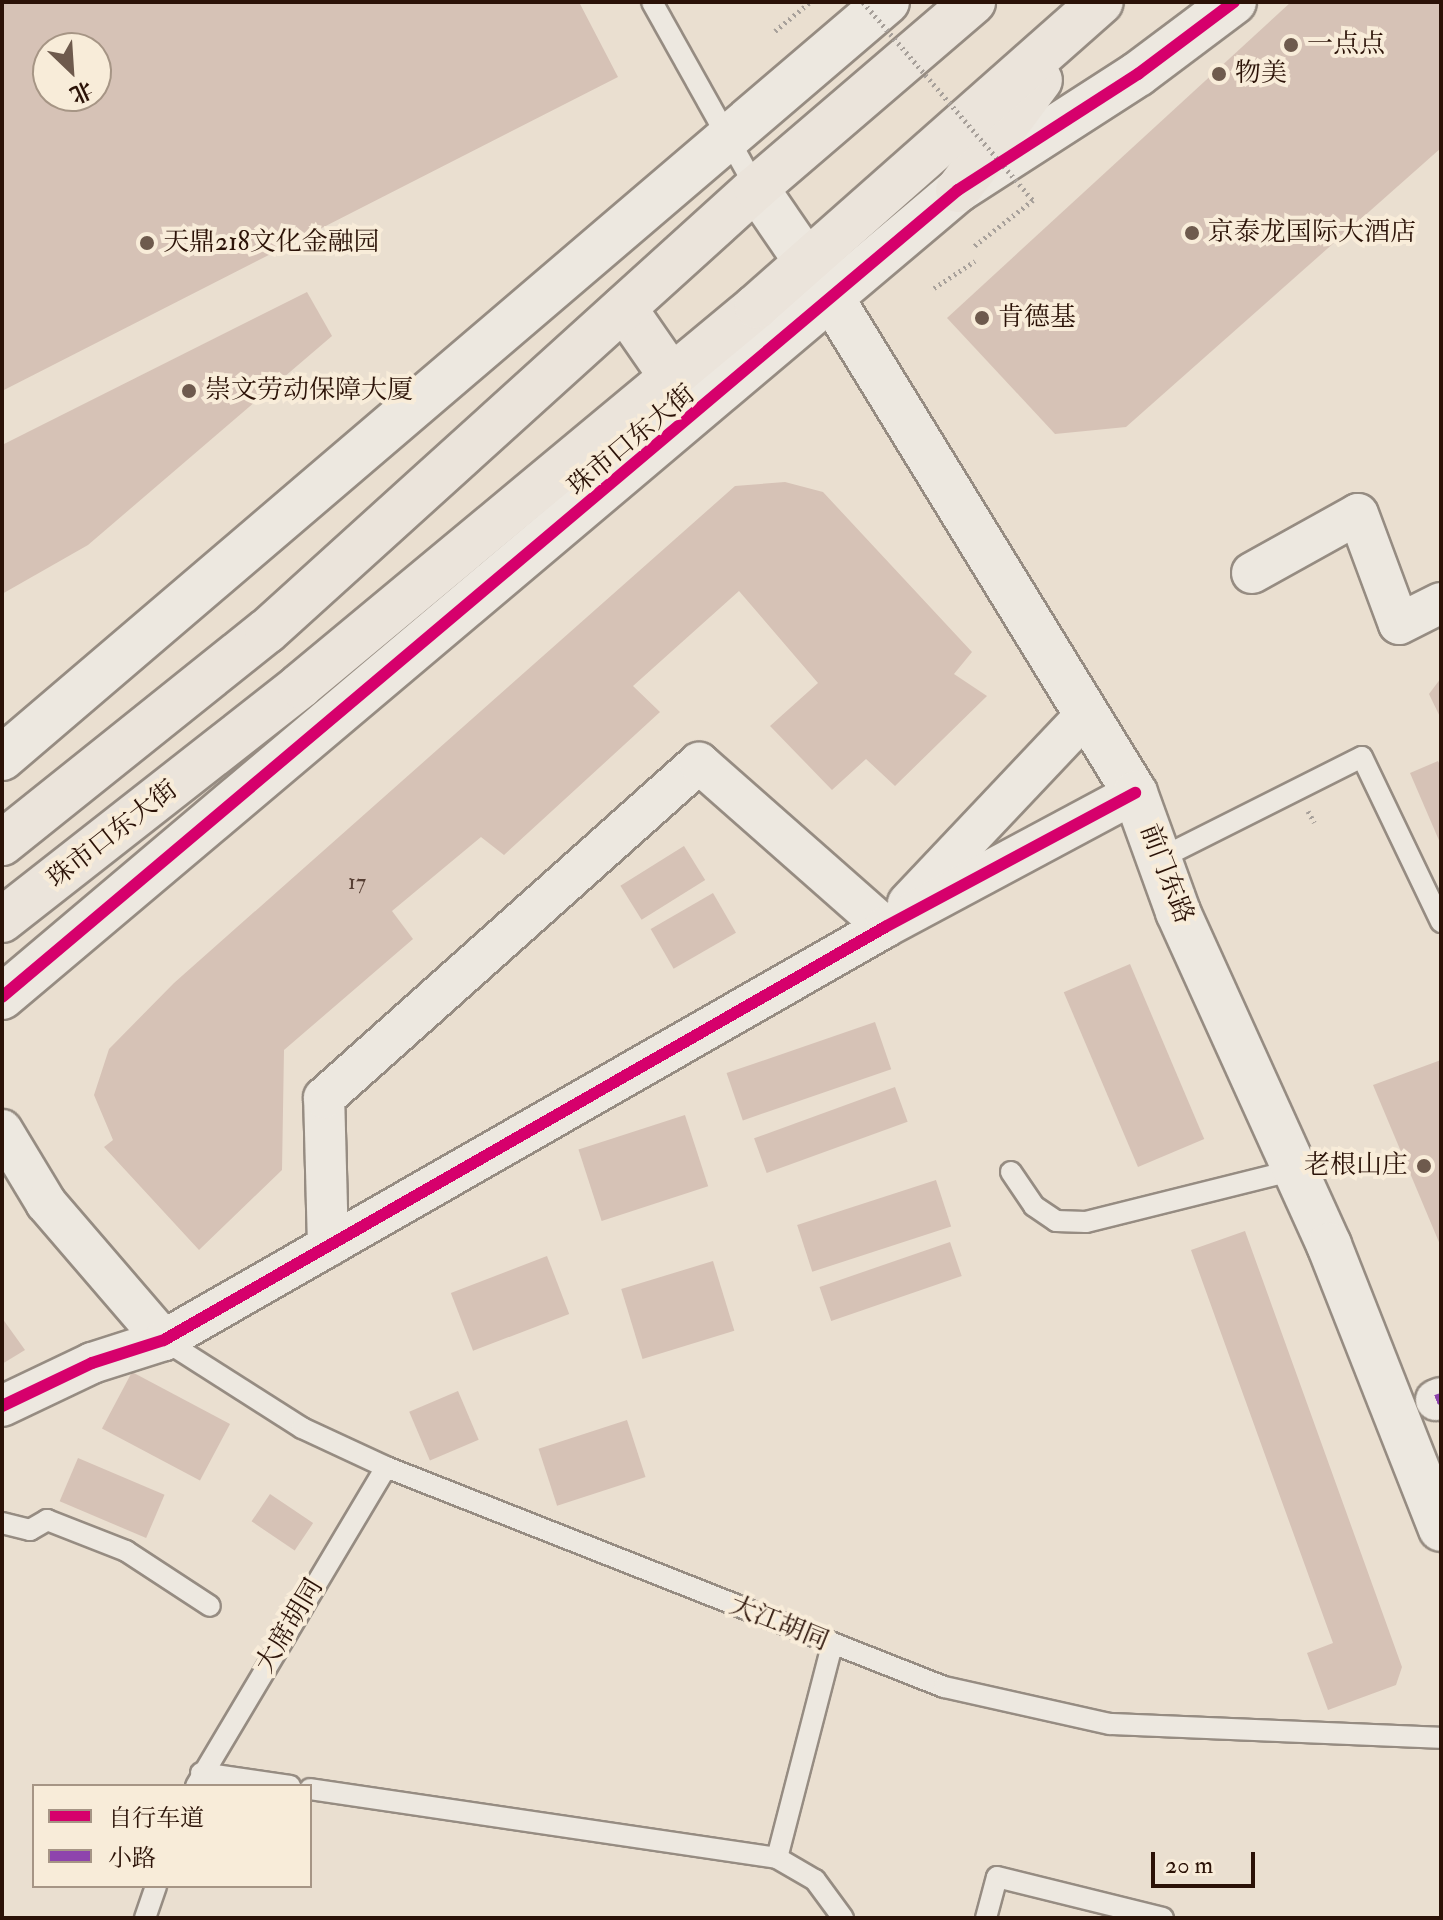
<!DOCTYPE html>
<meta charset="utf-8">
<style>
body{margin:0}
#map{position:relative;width:1443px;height:1920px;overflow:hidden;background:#eadfd0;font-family:"IM FELL Double Pica","Noto Serif SC",serif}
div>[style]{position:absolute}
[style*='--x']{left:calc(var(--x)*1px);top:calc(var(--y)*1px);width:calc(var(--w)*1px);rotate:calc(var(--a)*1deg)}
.building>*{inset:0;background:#d6c2b6;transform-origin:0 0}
.path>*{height:5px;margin-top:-2.5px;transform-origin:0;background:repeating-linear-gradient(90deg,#a7a09a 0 2px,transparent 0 6px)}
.roads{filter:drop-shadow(2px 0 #968c82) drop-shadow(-2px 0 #968c82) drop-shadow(0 2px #968c82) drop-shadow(0 -2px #968c82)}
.lane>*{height:20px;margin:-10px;padding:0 10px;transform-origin:10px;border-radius:10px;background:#ede8e0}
.street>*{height:40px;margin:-20px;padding:0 20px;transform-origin:20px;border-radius:20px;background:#ede8e0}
.secondary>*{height:44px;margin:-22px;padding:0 22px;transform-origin:22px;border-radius:22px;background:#ede8e0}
.primary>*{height:44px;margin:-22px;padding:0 22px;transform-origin:22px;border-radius:22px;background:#ebe4db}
.path-bridge>*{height:5px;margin-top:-2.5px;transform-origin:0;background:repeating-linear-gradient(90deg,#a7a09a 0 2px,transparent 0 6px)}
.quiet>*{height:10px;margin-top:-5px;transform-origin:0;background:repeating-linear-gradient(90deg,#8e44ad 0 20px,transparent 0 30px)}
.cycleway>*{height:12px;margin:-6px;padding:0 6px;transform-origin:6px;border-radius:6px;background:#d6006c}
.dots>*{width:22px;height:22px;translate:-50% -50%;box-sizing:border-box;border:4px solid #f8ecd9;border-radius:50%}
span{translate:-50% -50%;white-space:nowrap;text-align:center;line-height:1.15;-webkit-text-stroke:8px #f8ecd9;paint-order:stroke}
.number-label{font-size:22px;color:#563e33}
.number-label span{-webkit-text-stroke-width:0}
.poi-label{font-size:26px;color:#2b1207}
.left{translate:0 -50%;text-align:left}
.right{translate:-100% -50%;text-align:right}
.street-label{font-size:26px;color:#2b1207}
.frame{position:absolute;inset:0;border:4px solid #2b1207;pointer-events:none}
.legend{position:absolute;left:32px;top:1784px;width:280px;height:104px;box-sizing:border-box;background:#f8ecd9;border:2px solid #a69585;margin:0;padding:10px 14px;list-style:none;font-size:24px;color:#2b1207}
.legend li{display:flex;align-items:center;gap:16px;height:40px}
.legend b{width:40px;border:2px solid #a69585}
.north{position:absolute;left:32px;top:32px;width:80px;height:80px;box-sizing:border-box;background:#f8ecd9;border:2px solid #a69585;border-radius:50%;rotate:155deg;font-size:22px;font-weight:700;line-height:32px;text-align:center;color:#2b1207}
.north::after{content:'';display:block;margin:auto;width:28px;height:36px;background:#6e5a4d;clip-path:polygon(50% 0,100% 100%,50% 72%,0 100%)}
.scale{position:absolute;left:1151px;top:1852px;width:104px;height:36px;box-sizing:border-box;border:4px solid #2b1207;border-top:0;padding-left:10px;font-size:24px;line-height:28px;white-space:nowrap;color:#2b1207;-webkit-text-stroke:6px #f8ecd9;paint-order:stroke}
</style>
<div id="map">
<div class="building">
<div style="clip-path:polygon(evenodd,2px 2px,579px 2px,618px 77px,2px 391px,2px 2px,48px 48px,96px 48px,96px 96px,48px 96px,48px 48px)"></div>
<div style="clip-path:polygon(1291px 2px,1441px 2px,1441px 148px,1126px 427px,1055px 434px,947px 318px)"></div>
<div style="clip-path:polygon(307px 292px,332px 336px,88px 545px,2px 594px,2px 445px)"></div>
<div style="clip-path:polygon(785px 482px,823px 492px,972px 652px,954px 674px,987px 696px,895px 786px,866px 759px,832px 790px,770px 726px,818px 683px,739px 591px,633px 686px,660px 712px,504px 855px,481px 837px,392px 911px,413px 939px,284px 1050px,282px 1170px,199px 1250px,104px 1147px,113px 1140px,94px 1095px,109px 1049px,174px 983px,735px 486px)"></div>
<div style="clip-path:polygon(1441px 678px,1441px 719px,1429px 694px)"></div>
<div style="clip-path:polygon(1438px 761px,1441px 767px,1441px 845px,1410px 773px)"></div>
<div style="left:684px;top:846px;width:40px;height:75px;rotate:58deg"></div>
<div style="left:713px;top:893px;width:46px;height:72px;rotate:60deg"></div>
<div style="left:1130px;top:964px;width:190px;height:72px;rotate:67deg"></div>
<div style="left:875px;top:1022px;width:50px;height:157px;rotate:71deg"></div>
<div style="clip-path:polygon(1441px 1060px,1441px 1247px,1373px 1085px)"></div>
<div style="left:895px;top:1087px;width:37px;height:150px;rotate:70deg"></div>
<div style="left:685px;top:1115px;width:75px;height:112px;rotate:72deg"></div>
<div style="left:936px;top:1180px;width:49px;height:146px;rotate:72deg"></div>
<div style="clip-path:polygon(1245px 1231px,1402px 1667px,1396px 1685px,1328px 1710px,1307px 1653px,1333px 1643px,1191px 1250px)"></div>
<div style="left:950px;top:1242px;width:36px;height:138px;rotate:71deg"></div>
<div style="left:547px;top:1256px;width:62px;height:103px;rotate:69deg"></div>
<div style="left:713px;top:1261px;width:73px;height:96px;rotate:73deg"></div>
<div style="clip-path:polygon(2px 1318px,25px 1350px,2px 1364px)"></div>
<div style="left:132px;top:1372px;width:111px;height:64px;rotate:28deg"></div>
<div style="left:458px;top:1391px;width:53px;height:53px;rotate:67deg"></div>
<div style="left:627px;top:1420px;width:60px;height:93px;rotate:72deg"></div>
<div style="left:78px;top:1458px;width:94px;height:47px;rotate:23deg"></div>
<div style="left:270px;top:1494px;width:52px;height:33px;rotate:34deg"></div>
</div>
<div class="path">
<div style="--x:775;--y:31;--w:45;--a:-39.6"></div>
<div style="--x:934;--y:288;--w:49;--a:-33.4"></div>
<div style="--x:1308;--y:811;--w:13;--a:61"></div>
</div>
<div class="roads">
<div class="lane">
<div style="--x:652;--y:2;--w:213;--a:60.8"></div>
<div style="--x:1159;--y:859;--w:227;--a:-26.7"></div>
<div style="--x:1362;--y:757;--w:183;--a:64.4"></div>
<div style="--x:1011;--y:1172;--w:41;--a:55.9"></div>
<div style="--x:1034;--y:1206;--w:27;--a:34"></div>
<div style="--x:1056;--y:1221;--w:30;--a:2"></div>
<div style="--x:1086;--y:1222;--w:214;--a:-14"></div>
<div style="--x:164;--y:1340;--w:164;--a:32.5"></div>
<div style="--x:302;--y:1428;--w:93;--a:24.9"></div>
<div style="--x:386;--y:1467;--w:600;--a:21.52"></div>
<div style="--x:944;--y:1687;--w:170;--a:12.6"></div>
<div style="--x:1110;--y:1724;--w:331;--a:2.4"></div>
<div style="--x:2;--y:1523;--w:29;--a:14"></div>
<div style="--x:30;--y:1530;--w:20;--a:-30"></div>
<div style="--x:47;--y:1520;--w:85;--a:21.4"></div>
<div style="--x:126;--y:1551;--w:100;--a:33.2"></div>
<div style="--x:201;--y:1773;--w:90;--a:8.3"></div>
<div style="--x:196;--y:1786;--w:371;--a:-59.2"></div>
<div style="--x:310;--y:1789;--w:472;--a:8.4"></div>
<div style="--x:777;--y:1858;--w:44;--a:30.1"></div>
<div style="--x:815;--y:1880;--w:47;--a:53.6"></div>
<div style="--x:777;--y:1858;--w:219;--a:-75.5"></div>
<div style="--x:145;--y:1918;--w:34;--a:-71"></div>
<div style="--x:986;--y:1918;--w:42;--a:-75"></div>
<div style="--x:997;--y:1877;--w:171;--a:13.9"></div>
</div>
<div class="street">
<div style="--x:1252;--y:573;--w:121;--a:-29.1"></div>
<div style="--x:1358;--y:514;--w:117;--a:69.6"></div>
<div style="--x:1399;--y:624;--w:47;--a:-26.6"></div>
<div style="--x:908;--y:903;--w:260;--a:-46.6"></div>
<div style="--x:2;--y:1130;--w:85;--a:58.9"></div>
<div style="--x:46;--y:1203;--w:181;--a:49.3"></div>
<div style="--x:328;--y:1246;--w:148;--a:-91.5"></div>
<div style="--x:324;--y:1098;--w:503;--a:-41.78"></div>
<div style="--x:699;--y:763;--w:248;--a:41.4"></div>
<div style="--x:1436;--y:1400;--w:5;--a:-22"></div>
<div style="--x:2;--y:1406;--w:100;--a:-25.5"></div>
<div style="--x:92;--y:1363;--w:76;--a:-17.7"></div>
<div style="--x:164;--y:1340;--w:831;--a:-29.8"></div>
<div style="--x:885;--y:927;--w:284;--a:-28.2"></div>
</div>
<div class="secondary">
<div style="--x:756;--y:188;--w:135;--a:55.6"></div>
<div style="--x:832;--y:299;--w:580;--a:58.48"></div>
<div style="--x:1135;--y:793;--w:127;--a:70.1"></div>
<div style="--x:1178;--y:912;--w:366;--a:65.6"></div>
<div style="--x:1329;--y:1245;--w:305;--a:68.5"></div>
<div style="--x:2;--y:758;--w:1164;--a:-40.51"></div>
<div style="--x:2;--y:997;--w:1251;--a:-40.17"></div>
<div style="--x:958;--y:190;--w:214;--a:-32.8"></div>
<div style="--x:1138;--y:74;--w:120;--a:-36.9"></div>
</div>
<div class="primary">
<div style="--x:958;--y:190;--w:137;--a:-53.3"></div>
<div style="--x:624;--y:308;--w:83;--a:55.3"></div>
<div style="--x:2;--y:843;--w:339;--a:-38.7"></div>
<div style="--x:267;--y:631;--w:660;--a:-42.17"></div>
<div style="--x:756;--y:188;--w:286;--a:-40.6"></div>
<div style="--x:2;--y:920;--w:379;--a:-38.1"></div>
<div style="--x:300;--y:686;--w:594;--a:-39.74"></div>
<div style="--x:757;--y:306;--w:459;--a:-41.5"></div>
</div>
</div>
<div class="path-bridge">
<div style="--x:863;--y:2;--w:261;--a:49.4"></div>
<div style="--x:1033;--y:200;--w:76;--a:141.9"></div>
</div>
<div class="quiet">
<div style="--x:1436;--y:1400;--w:5;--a:-22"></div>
</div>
<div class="cycleway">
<div style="--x:2;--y:997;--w:1251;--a:-40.17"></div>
<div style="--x:958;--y:190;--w:214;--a:-32.8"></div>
<div style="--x:1138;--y:74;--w:120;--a:-36.9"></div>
<div style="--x:2;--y:1406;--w:100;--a:-25.5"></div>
<div style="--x:92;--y:1363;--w:76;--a:-17.7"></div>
<div style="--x:164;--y:1340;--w:831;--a:-29.8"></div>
<div style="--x:885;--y:927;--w:284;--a:-28.2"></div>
</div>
<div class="dots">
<div style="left:1291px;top:45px;background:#6e5a4d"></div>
<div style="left:1219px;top:74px;background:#6e5a4d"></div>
<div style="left:1192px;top:233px;background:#6e5a4d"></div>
<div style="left:147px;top:243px;background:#6e5a4d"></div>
<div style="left:982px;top:318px;background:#6e5a4d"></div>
<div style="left:189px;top:391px;background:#6e5a4d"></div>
<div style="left:1424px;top:1166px;background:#6e5a4d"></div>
</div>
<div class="number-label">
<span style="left:357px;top:883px">17</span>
</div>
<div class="poi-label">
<span class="left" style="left:1307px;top:45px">一点点</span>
<span class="left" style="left:1235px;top:74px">物美</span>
<span class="left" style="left:1208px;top:233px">京泰龙国际大酒店</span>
<span class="left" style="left:163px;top:243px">天鼎218文化金融园</span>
<span class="left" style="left:998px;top:318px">肯德基</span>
<span class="left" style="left:205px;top:391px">崇文劳动保障大厦</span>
<span class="right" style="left:1408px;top:1166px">老根山庄</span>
</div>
<div class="street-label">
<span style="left:632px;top:441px;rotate:-40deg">珠市口东大街</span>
<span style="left:113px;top:835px;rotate:-38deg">珠市口东大街</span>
<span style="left:1166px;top:874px;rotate:69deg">前门东路</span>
<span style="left:779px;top:1624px;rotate:22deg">大江胡同</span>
<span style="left:290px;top:1626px;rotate:-59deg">大席胡同</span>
</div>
<div class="frame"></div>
<ul class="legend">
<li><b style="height:10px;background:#d6006c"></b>自行车道</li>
<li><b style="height:10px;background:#8e44ad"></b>小路</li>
</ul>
<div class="north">北</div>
<div class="scale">20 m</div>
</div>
